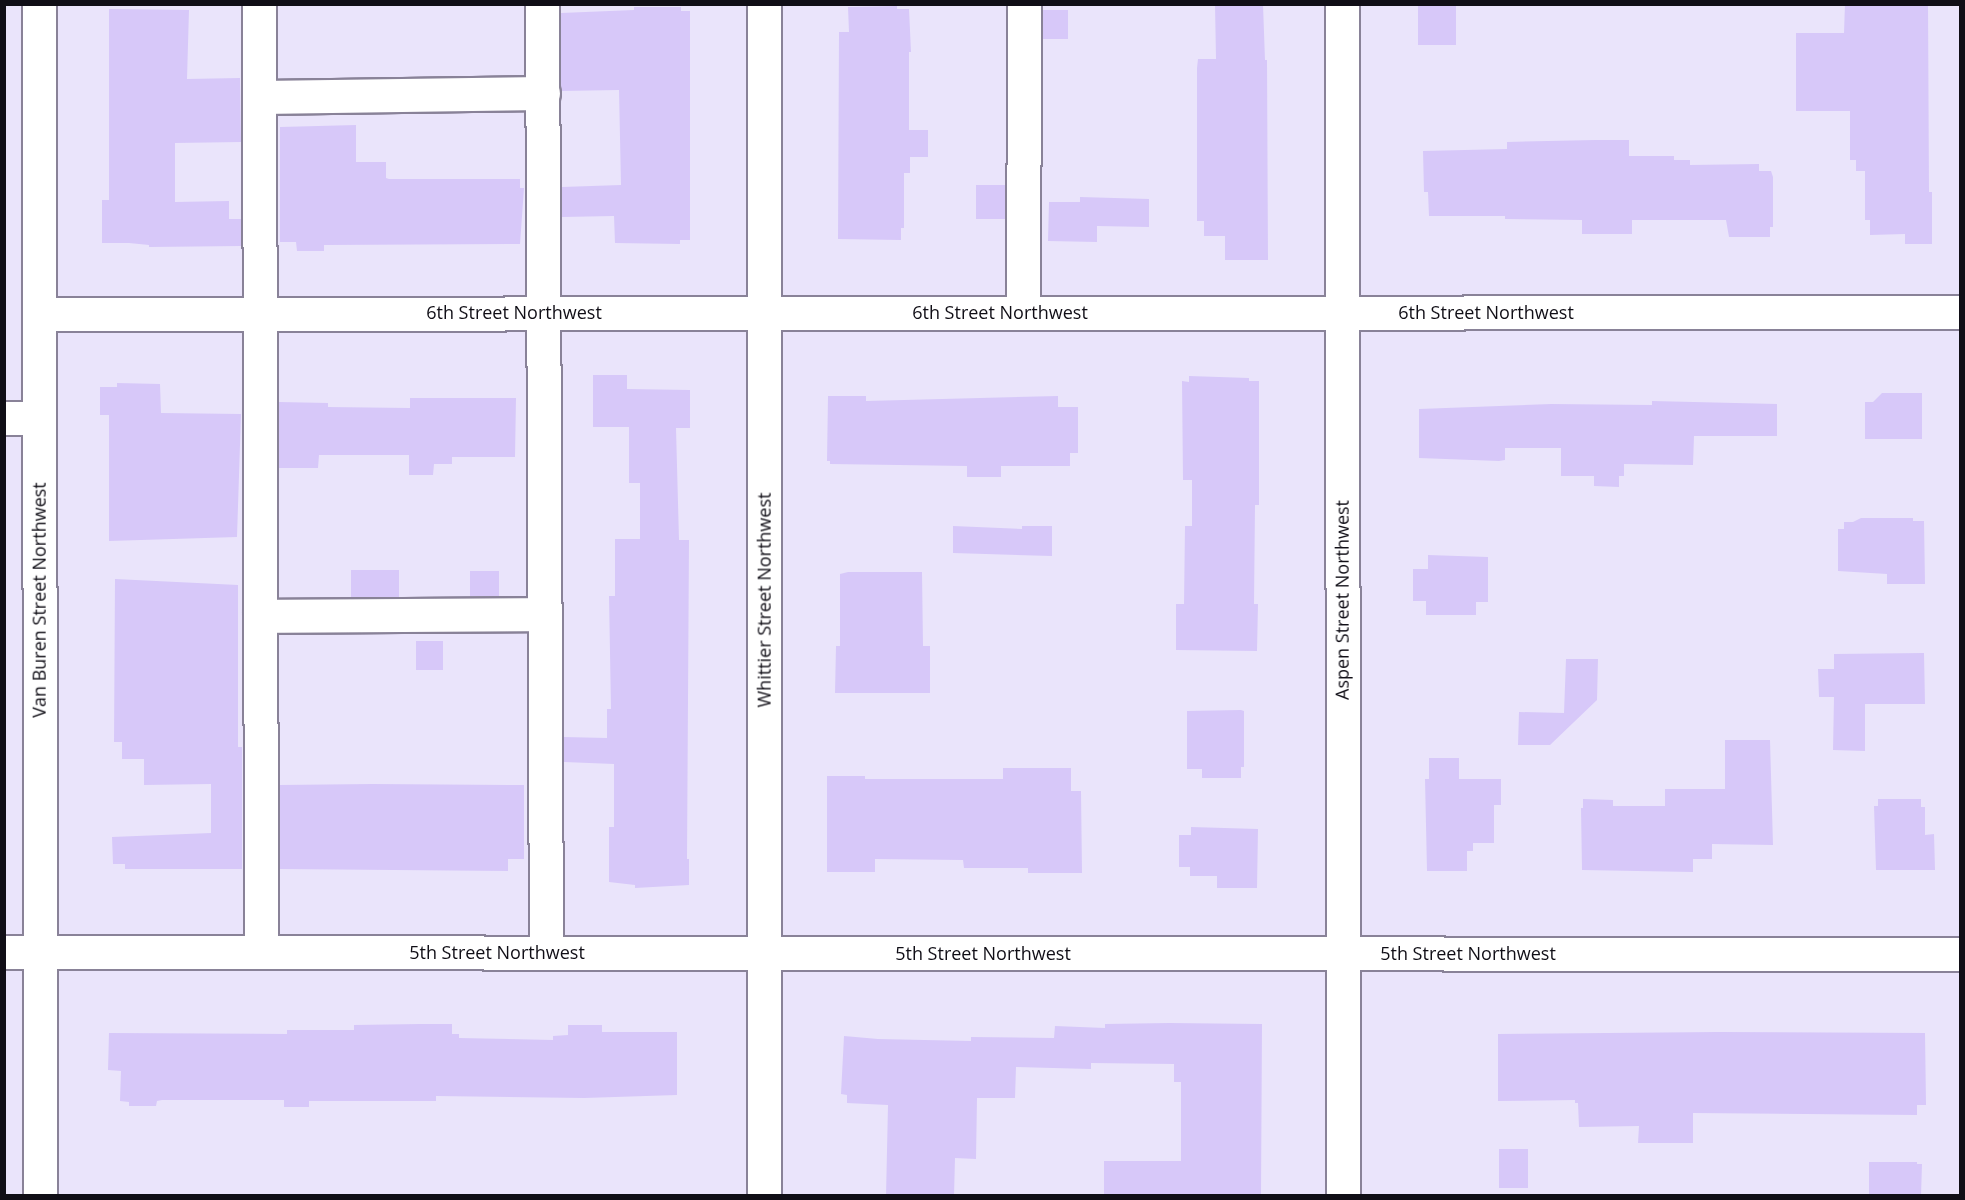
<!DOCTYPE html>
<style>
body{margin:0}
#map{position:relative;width:1965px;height:1200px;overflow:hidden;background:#eae4fb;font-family:"Open Sans",sans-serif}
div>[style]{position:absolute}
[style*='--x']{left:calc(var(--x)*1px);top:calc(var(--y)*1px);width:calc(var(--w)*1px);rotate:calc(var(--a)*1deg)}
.building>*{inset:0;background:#d7c8f9;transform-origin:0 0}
.roads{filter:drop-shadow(2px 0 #898298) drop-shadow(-2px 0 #898298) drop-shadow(0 2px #898298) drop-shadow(0 -2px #898298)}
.minor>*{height:33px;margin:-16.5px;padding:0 16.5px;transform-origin:16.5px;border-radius:16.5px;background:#fff}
span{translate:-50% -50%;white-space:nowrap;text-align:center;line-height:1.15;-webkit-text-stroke:5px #fff;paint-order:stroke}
.street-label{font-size:18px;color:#100e16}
.frame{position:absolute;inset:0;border:6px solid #100e16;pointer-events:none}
</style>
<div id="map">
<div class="building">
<div style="clip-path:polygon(1215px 4px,1263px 4px,1265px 60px,1267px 60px,1268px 260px,1225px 260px,1225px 236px,1204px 236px,1204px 221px,1197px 221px,1197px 68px,1198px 59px,1216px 59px)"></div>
<div style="left:1418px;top:4px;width:38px;height:41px"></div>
<div style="clip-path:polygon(1845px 4px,1928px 4px,1929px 192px,1932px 192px,1932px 244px,1905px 244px,1905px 234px,1870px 235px,1870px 220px,1865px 220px,1865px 171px,1856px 171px,1856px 160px,1850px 160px,1850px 111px,1796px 111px,1796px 33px,1844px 33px)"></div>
<div style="clip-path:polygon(897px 6px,897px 9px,909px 9px,911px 52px,909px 52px,909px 130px,928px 130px,928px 157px,910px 157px,910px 173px,904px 173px,904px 228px,901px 228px,901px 240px,838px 239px,839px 32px,849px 32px,848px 7px)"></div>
<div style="clip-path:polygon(634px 7px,681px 7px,681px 11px,690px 11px,690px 240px,680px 240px,680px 244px,615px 243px,614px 216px,562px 217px,562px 187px,621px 185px,619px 90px,561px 91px,561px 13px,634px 10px)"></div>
<div style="clip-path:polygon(109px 9px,189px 10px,187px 79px,240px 78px,241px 142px,175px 143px,175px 202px,229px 201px,229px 219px,241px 219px,241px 246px,149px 247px,149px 245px,129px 243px,102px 243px,102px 200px,109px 200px)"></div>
<div style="left:1043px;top:10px;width:25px;height:29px"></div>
<div style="clip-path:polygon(356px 125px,356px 162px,386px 162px,386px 178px,389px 179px,520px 179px,520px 188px,524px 188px,520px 244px,324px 245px,324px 251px,297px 251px,296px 242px,280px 242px,280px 127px)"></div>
<div style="clip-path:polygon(1595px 140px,1629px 140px,1629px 156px,1674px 156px,1674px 160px,1690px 160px,1690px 165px,1759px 164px,1759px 171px,1771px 171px,1773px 177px,1773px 227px,1770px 227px,1770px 237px,1729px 237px,1726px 220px,1632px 220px,1632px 234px,1582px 234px,1582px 220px,1505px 219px,1505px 216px,1429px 216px,1428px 192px,1424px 192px,1423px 151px,1507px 149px,1507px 142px)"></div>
<div style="left:976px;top:185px;width:29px;height:34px"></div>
<div style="clip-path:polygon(1080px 197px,1149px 199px,1149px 227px,1097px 226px,1097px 242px,1048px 241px,1049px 202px,1080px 202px)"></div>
<div style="clip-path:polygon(593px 375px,627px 375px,627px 389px,690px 390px,690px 428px,676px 428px,679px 540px,689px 540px,687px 859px,689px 859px,689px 885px,635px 888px,635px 885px,609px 882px,609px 827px,614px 827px,614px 764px,564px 762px,564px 737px,607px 738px,607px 709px,611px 709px,609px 596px,615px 596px,615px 539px,640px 539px,640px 483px,629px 483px,629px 427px,593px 427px)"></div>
<div style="clip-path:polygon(1189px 376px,1249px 378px,1249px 381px,1259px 381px,1259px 505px,1255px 505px,1254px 604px,1258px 604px,1257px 651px,1176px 650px,1176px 604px,1184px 604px,1185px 526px,1192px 526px,1192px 480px,1183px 480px,1182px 381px,1189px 382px)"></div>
<div style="clip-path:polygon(117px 383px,160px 384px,161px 413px,241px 414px,237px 537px,109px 541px,109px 415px,100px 415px,100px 387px,117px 387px)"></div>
<div style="clip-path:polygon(1882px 393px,1922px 393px,1922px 439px,1865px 439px,1865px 402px,1873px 402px)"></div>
<div style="clip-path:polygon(828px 396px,866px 396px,866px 401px,1058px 396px,1058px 407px,1078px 407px,1078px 453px,1070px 453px,1070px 466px,1001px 466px,1001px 477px,967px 477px,967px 466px,830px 464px,830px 461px,827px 461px)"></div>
<div style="clip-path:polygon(410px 398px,516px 398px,515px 457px,452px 457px,452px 464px,434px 464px,433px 475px,409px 475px,409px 455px,319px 455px,318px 468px,279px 468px,279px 402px,328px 403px,328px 407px,410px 408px)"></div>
<div style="clip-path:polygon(1652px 401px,1777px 404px,1777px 436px,1694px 436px,1693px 465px,1624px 464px,1624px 476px,1619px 476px,1619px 487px,1594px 486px,1594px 476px,1561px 476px,1561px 448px,1505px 448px,1505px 460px,1499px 461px,1419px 458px,1419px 409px,1551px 404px,1652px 405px)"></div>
<div style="clip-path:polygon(1861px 518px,1913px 518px,1913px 521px,1924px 521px,1925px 584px,1887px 584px,1887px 574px,1838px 571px,1838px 529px,1844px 529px,1844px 522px,1853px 522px)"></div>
<div style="clip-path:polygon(953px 526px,1022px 529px,1022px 526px,1052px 526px,1052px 556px,953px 553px)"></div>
<div style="clip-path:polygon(1428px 555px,1488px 557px,1488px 602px,1476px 602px,1476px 615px,1426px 615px,1426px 601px,1413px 601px,1413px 569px,1428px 569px)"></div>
<div style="left:351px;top:570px;width:48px;height:27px"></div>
<div style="left:470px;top:571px;width:29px;height:25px"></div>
<div style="clip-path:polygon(848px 572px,922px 572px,923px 646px,930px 646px,930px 693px,835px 693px,836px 646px,840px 646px,840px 574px)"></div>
<div style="clip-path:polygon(115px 579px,238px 585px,238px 747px,242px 747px,242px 869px,125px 869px,125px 864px,113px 864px,112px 837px,211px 833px,211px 784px,144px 785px,144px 759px,122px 759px,122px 742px,114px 742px)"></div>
<div style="left:416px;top:641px;width:27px;height:29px"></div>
<div style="clip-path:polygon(1924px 653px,1925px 704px,1865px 704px,1865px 751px,1833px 750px,1834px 697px,1819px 697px,1818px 669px,1834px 669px,1834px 654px)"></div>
<div style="clip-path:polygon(1566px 659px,1598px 659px,1597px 700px,1550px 745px,1518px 745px,1519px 712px,1564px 713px)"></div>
<div style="clip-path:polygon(1241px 710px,1244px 711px,1244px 767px,1241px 767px,1241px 778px,1202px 778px,1202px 769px,1187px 769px,1187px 711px)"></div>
<div style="clip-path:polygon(1725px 740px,1770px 740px,1773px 845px,1712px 844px,1712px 859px,1693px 859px,1693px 872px,1582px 870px,1581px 808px,1583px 808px,1583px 799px,1613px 800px,1613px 806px,1665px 806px,1665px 789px,1725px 789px)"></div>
<div style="clip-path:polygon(1429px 758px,1459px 758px,1459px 779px,1501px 779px,1501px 805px,1494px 805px,1494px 843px,1473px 843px,1473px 851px,1467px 851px,1467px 871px,1427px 871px,1425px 779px,1429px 779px)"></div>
<div style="clip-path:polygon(1003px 768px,1071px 768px,1071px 791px,1081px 791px,1082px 873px,1028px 873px,1028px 868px,964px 868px,963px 860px,875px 859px,875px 872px,827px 872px,827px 776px,865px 776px,865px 779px,1003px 779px)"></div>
<div style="clip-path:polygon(373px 784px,524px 785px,524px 859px,508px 859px,508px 871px,280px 869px,279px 785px)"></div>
<div style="clip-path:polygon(1878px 799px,1921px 799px,1921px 807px,1925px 807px,1925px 835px,1934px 834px,1935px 870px,1876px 870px,1874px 806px,1878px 806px)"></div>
<div style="clip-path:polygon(1191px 827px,1258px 829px,1257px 888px,1217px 888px,1217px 876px,1190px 876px,1190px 867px,1179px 867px,1179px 835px,1191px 835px)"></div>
<div style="clip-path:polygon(1169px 1023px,1262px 1024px,1261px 1196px,1104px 1195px,1104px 1161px,1181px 1161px,1181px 1082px,1174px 1082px,1174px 1064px,1091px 1063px,1091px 1069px,1016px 1067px,1015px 1098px,977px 1098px,976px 1159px,955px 1158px,954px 1196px,886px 1196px,888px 1105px,847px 1103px,847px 1095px,841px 1094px,844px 1036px,878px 1039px,971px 1041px,971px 1037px,1054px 1038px,1055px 1026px,1105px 1028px,1105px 1024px)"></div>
<div style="clip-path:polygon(420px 1024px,452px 1024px,452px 1034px,459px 1034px,459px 1038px,553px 1040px,553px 1036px,568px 1035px,568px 1025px,602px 1025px,602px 1032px,677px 1032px,677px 1095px,584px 1098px,436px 1096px,436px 1101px,309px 1101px,309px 1107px,284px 1107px,284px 1100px,162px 1100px,157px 1101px,156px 1106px,129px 1106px,129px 1102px,120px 1101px,121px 1071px,108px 1070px,109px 1033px,287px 1034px,287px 1030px,354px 1030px,354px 1025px)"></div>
<div style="clip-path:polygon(1718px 1032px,1925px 1033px,1926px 1105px,1917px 1105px,1917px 1115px,1693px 1113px,1693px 1143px,1638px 1143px,1639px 1126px,1579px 1127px,1578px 1103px,1575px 1103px,1575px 1100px,1498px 1101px,1498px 1034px)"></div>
<div style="left:1499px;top:1149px;width:29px;height:39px"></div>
<div style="clip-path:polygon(1869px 1162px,1917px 1162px,1917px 1164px,1922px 1164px,1921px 1196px,1869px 1196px)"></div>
</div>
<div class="roads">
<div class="minor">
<div style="--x:39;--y:4;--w:1192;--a:89.95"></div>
<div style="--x:259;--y:4;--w:948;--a:89.88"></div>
<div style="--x:542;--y:4;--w:948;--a:89.76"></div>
<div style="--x:764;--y:4;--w:1192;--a:90"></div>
<div style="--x:1342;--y:4;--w:1192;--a:89.95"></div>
<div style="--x:260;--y:97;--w:283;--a:-0.8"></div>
<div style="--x:1023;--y:312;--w:308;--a:-89.8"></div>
<div style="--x:39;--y:314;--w:1921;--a:-0.06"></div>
<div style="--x:4;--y:418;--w:35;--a:0"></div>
<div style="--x:260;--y:616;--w:285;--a:-0.4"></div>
<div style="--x:4;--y:952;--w:1956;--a:0.06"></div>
</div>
</div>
<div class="street-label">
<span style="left:514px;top:312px">6th Street Northwest</span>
<span style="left:1000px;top:312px">6th Street Northwest</span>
<span style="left:1486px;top:312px">6th Street Northwest</span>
<span style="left:39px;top:600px;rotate:-90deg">Van Buren Street Northwest</span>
<span style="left:764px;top:600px;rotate:-90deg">Whittier Street Northwest</span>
<span style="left:1342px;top:600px;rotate:-90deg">Aspen Street Northwest</span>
<span style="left:497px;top:952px">5th Street Northwest</span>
<span style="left:983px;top:953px">5th Street Northwest</span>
<span style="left:1468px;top:953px">5th Street Northwest</span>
</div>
<div class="frame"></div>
</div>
